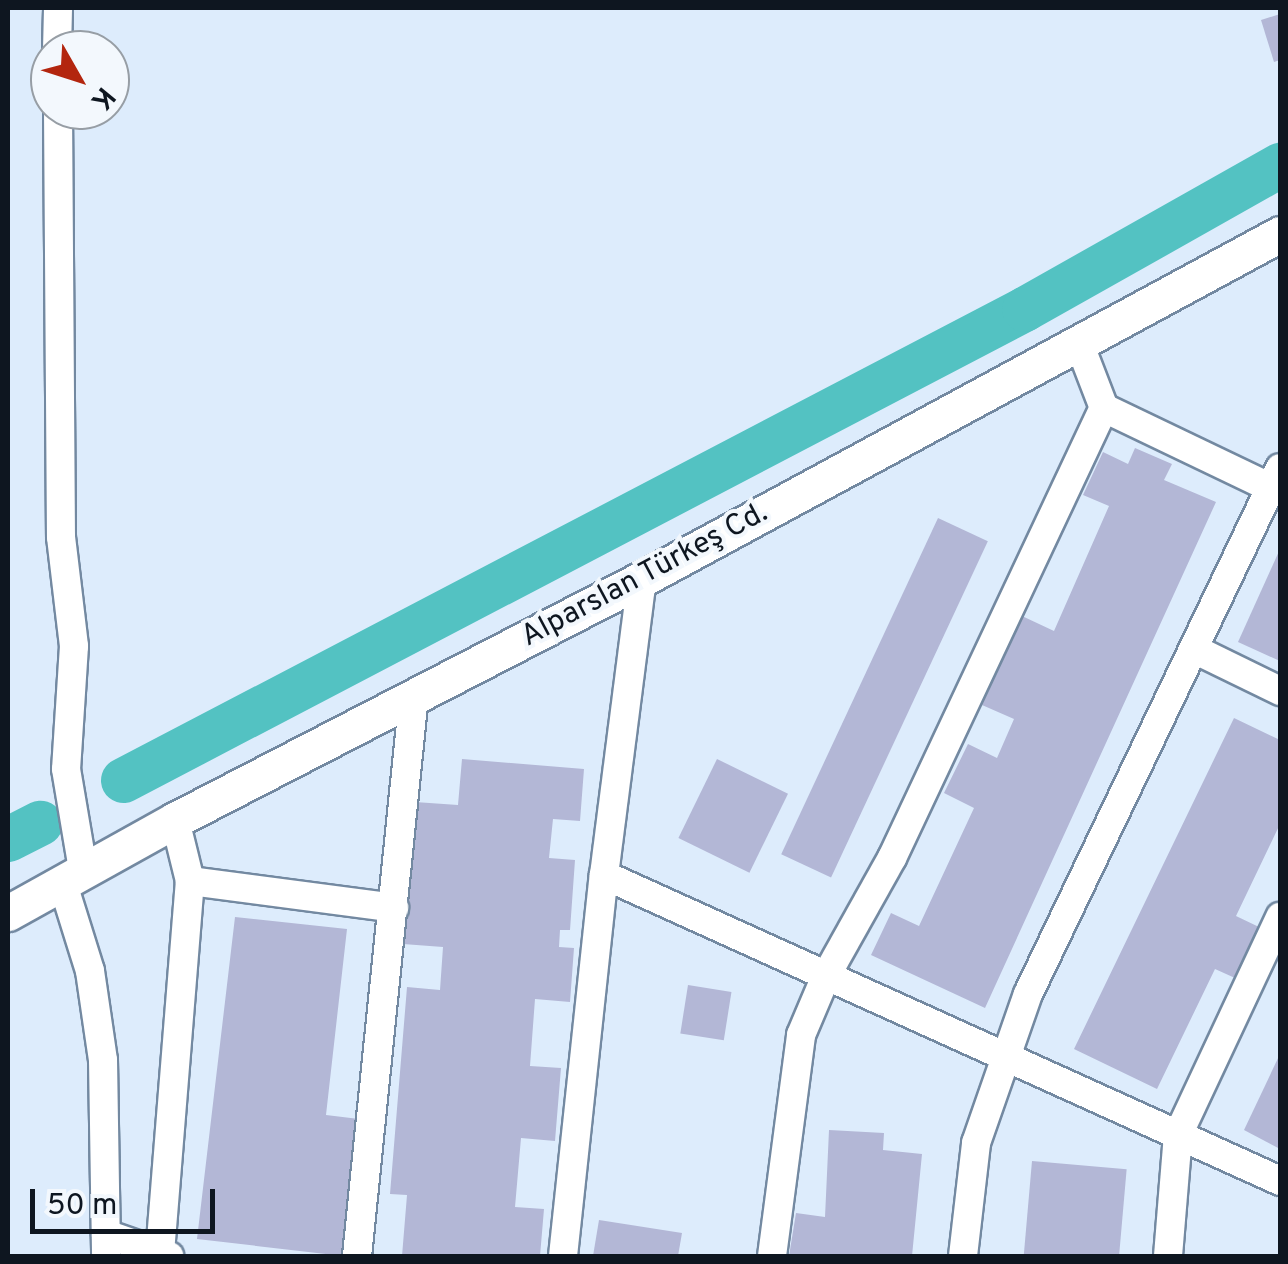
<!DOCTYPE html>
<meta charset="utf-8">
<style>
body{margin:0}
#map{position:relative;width:1288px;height:1264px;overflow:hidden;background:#ddecfc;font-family:Overpass,sans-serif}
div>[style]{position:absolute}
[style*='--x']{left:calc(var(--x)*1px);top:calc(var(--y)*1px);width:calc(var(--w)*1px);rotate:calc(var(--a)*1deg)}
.river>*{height:45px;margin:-22.5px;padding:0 22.5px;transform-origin:22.5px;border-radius:22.5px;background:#53c2c2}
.building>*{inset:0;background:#b3b7d6;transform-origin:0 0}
.roads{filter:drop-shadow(2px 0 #7389a1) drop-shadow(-2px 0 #7389a1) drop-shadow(0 2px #7389a1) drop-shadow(0 -2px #7389a1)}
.minor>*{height:28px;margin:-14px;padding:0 14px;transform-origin:14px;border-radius:14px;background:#fff}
.tertiary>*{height:35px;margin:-17.5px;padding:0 17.5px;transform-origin:17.5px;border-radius:17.5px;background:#fff}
span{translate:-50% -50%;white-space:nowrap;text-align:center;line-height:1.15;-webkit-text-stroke:8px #f3f8fd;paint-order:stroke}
.street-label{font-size:30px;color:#0e1620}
.frame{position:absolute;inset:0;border:10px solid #0e1620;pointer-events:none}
.north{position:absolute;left:30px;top:30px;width:100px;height:100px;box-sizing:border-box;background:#f3f8fd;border:2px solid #979ea5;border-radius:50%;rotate:129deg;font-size:28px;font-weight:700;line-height:40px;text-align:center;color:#0e1620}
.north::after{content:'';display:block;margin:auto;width:35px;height:45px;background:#b3260f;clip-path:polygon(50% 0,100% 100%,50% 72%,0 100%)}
.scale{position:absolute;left:30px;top:1189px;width:185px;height:45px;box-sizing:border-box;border:5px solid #0e1620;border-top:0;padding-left:12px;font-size:30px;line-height:35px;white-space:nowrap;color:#0e1620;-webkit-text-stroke:8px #f3f8fd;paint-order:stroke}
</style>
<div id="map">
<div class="river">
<div style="--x:123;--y:780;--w:1017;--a:-27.6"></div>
<div style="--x:1024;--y:309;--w:294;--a:-29.4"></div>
<div style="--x:8;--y:839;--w:36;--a:-27"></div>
</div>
<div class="building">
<div style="clip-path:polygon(1280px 14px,1280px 60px,1274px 62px,1261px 20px)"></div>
<div style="clip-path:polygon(1135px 448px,1172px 464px,1164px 480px,1216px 502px,985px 1008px,871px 955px,891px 913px,919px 926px,974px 808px,944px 793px,968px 744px,997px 758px,1014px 719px,982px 705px,1022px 616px,1054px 631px,1109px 506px,1083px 495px,1103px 452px,1128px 464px)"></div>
<div style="left:938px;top:518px;width:55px;height:371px;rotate:25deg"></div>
<div style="clip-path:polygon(1280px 549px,1280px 661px,1238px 642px)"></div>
<div style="clip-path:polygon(1234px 718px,1280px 740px,1280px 824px,1236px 916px,1259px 927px,1235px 978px,1215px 969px,1157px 1089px,1074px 1049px)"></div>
<div style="clip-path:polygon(462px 759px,584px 769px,580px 821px,553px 819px,549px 858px,575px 860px,570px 930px,560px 930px,559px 947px,574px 948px,570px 1002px,535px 999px,530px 1066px,561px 1068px,555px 1141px,521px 1138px,515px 1207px,544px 1209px,540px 1256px,402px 1256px,407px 1195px,390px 1194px,407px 987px,440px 990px,443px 947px,403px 944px,415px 802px,458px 805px)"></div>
<div style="left:717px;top:759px;width:79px;height:88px;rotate:26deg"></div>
<div style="clip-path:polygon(235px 917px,347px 929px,326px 1115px,359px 1119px,343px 1256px,197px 1239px)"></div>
<div style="left:688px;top:985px;width:44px;height:49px;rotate:9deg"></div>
<div style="clip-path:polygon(1280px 1054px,1280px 1149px,1244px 1130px)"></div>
<div style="clip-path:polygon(829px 1130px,884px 1133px,883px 1150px,922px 1154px,912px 1256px,789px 1256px,796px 1213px,825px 1217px)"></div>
<div style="left:1032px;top:1161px;width:95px;height:95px;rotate:5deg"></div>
<div style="clip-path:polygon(599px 1220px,682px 1233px,678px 1256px,593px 1256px)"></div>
</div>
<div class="roads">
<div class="minor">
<div style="--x:57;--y:50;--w:42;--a:-88.6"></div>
<div style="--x:58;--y:110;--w:427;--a:89.6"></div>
<div style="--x:61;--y:537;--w:110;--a:83.2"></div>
<div style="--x:74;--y:646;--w:123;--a:93.7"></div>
<div style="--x:66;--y:769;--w:101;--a:80.4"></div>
<div style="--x:1104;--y:408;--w:185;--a:25.6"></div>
<div style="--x:1194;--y:649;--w:96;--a:26"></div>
<div style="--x:604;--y:875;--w:742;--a:24.35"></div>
<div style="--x:62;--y:881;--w:94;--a:72.7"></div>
<div style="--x:90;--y:971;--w:90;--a:81.7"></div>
<div style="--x:103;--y:1060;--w:196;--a:89.1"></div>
<div style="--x:190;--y:881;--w:206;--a:7.5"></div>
<div style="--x:106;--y:1234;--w:67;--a:19.2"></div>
<div style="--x:160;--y:1253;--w:373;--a:-85.4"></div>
<div style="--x:190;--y:881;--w:63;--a:-103.8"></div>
<div style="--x:357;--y:1256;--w:564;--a:-84.2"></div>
<div style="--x:563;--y:1256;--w:383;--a:-83.9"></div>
<div style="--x:604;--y:875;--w:298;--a:-82.7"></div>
<div style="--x:772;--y:1256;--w:223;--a:-82.5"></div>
<div style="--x:801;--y:1035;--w:64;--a:-67"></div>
<div style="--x:826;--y:976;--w:135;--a:-60.8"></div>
<div style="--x:892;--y:858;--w:497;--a:-64.8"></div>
<div style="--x:1104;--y:408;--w:70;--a:-111"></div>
<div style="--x:963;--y:1256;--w:114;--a:-83.4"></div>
<div style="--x:976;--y:1143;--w:158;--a:-70.8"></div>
<div style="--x:1028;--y:994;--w:583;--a:-64.4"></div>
<div style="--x:1168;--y:1256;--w:121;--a:-85.3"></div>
<div style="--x:1178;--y:1135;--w:241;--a:-64.9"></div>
</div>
<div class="tertiary">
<div style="--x:8;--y:913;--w:191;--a:-29.1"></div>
<div style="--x:175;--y:820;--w:526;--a:-27.3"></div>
<div style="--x:642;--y:579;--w:725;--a:-28.4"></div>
</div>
</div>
<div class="street-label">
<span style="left:645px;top:576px;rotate:-28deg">Alparslan Türkeş Cd.</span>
</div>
<div class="frame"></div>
<div class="north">K</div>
<div class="scale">50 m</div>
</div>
